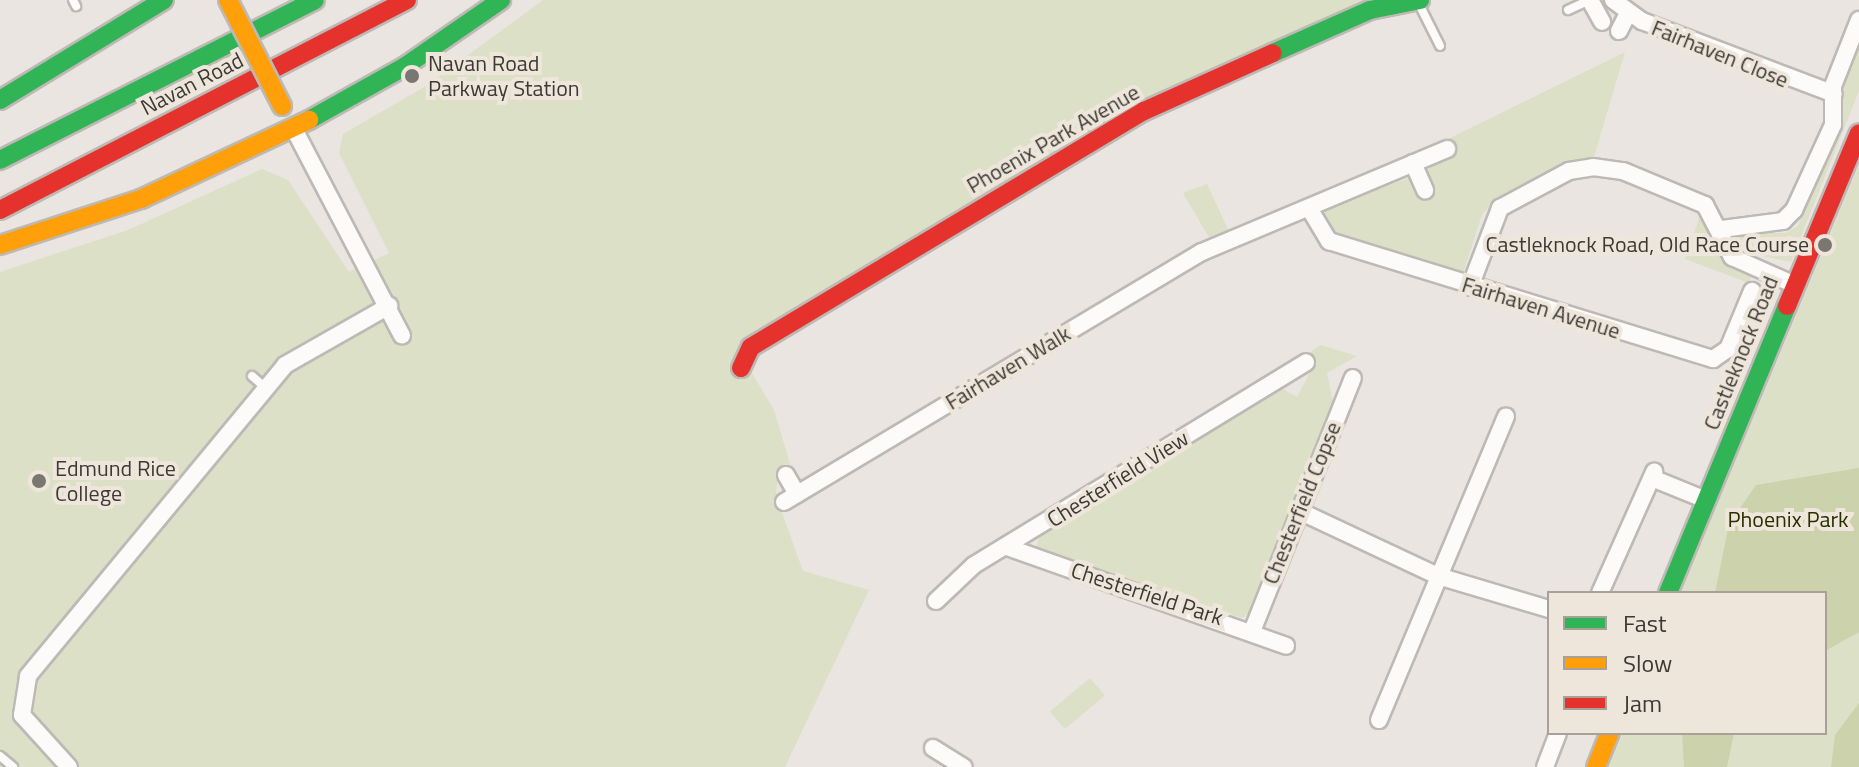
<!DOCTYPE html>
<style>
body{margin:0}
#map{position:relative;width:1859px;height:767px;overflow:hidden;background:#eae5e0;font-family:"Titillium Web",sans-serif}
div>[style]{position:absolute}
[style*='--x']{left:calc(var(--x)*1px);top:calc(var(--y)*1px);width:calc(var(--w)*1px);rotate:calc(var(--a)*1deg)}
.green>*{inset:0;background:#dce0c6;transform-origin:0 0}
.forest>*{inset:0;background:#ccd2ab}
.roads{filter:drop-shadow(2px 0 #bdb9b5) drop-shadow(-2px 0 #bdb9b5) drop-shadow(0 2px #bdb9b5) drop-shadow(0 -2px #bdb9b5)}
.lane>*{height:8px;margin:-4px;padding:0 4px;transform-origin:4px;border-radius:4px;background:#fcfbfa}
.street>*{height:16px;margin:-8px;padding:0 8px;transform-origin:8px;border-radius:8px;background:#fcfbfa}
.fast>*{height:18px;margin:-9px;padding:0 9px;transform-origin:9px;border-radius:9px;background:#30b455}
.slow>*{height:18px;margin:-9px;padding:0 9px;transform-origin:9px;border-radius:9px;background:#ff9f0a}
.jam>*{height:18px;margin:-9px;padding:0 9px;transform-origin:9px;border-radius:9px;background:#e5322d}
.bridges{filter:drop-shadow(2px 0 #bdb9b5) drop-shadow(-2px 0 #bdb9b5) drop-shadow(0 2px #bdb9b5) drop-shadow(0 -2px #bdb9b5)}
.slow-bridge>*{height:18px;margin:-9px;padding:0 9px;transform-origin:9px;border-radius:9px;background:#ff9f0a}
.dots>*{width:22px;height:22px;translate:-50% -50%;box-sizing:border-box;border:4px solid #efe6db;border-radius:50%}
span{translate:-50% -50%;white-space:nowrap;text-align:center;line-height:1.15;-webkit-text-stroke:8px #efe6db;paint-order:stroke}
.street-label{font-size:22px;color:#3d3a35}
.poi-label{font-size:22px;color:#3d3a35}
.left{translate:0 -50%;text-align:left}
.right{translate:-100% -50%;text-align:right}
.park-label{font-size:22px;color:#283000}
.legend{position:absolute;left:1547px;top:591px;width:280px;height:144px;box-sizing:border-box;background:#efe6db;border:2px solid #a8a199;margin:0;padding:10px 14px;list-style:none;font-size:24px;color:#3d3a35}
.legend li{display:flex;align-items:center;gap:16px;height:40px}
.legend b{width:40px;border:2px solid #a8a199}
</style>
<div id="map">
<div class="green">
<div style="clip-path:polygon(543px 0,1374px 0,1141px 106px,748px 342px,749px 368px,774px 410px,790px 464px,778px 473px,776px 496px,803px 571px,869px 590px,785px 767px,0 767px,0 272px,128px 230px,262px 169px,288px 180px,349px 272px,389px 253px,339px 153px,343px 134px,426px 86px)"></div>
<div style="clip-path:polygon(1859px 44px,1859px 91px,1791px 262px,1747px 253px,1738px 240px,1742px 233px,1786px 233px,1798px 226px,1842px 122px,1842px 83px)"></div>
<div style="clip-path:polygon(1625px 52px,1594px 157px,1567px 161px,1496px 198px,1482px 215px,1462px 276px,1330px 234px,1321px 212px,1326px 207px,1424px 173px,1446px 154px,1446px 140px)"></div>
<div style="clip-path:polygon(1859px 165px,1859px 767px,1609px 767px,1623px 733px,1825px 733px,1825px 593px,1680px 593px)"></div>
<div style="clip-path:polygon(1207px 184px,1231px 236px,1211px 241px,1183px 193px)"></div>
<div style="clip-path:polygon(1701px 213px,1716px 247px,1751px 276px,1749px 283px,1685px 259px)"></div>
<div style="clip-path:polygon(1320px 345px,1357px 356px,1327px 373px,1333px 402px,1253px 610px,1242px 618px,1035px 549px,1041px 534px,1281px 388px,1297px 397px,1315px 363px,1309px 353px)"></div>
<div style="left:1090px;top:678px;width:23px;height:52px;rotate:50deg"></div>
</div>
<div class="forest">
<div style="clip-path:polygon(1859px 468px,1859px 632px,1825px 651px,1825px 593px,1715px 593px,1729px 524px,1756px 485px)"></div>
<div style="clip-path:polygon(1859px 703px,1859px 767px,1831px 767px,1835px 735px)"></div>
<div style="clip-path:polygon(1682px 733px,1734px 733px,1727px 767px,1684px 767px)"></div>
</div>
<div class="roads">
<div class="lane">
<div style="--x:73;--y:0;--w:7;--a:63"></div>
<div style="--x:1418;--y:2;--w:49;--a:63.4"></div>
<div style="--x:1568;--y:10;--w:23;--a:-25"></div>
<div style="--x:252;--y:376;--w:18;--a:41"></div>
<div style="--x:0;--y:756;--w:17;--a:40"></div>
</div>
<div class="street">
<div style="--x:1590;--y:0;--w:25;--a:61"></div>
<div style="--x:1613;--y:0;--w:36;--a:36"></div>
<div style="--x:1642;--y:21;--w:205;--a:20.8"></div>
<div style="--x:1619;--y:31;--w:20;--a:-63"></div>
<div style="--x:294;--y:129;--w:233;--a:62.4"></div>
<div style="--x:1413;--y:163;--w:30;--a:66"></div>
<div style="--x:1309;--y:208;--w:39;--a:59"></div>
<div style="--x:1329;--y:241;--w:402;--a:17.1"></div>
<div style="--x:1713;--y:359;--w:18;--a:-34"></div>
<div style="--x:1728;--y:349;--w:63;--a:-67.5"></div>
<div style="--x:1722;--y:229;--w:62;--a:-7.5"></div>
<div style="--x:1783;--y:221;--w:16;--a:-45"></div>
<div style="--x:1794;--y:210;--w:94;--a:-65.4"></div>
<div style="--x:1833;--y:125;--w:39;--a:-90"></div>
<div style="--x:1833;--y:86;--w:71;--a:-68.5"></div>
<div style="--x:1470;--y:287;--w:85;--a:-69.2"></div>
<div style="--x:1500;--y:208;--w:78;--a:-28.2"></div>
<div style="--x:1569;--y:171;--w:24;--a:-9"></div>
<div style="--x:1593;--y:167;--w:30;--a:8"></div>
<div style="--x:1623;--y:171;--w:89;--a:22.5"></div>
<div style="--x:1705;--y:205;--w:59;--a:62.6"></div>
<div style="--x:1732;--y:257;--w:69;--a:24"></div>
<div style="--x:786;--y:475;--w:22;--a:60"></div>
<div style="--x:1652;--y:478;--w:58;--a:22.2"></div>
<div style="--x:784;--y:502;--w:487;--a:-30.9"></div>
<div style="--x:1202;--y:252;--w:266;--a:-22.8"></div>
<div style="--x:1299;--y:511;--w:153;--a:25.1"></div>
<div style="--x:1438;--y:576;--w:116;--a:16.6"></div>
<div style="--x:1007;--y:547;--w:296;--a:19.5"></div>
<div style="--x:1600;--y:593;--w:133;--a:-65.9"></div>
<div style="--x:936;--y:601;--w:52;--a:-43.5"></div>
<div style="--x:974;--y:565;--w:389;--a:-31.4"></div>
<div style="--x:1253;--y:629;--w:270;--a:-68.3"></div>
<div style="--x:1379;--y:720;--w:329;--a:-67.3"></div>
<div style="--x:933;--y:748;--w:36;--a:32"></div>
<div style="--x:69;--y:767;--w:70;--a:-132.1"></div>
<div style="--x:22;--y:715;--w:39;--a:-81"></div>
<div style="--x:28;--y:676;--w:403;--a:-50.4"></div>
<div style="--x:285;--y:365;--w:120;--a:-29.6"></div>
<div style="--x:1545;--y:767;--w:36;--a:-69"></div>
</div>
<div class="fast">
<div style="--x:1273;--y:53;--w:106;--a:-23.9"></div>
<div style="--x:1370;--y:10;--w:51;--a:-11.3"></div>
<div style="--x:0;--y:100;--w:192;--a:-31.4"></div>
<div style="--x:309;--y:120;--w:109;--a:-29.2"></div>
<div style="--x:404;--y:67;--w:118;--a:-34.6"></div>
<div style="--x:0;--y:160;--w:353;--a:-26.9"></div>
<div style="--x:1668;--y:593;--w:311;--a:-67.5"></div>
</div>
<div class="slow">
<div style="--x:0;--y:245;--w:148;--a:-18.1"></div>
<div style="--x:141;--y:199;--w:186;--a:-25.2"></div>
<div style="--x:1596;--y:767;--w:37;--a:-68"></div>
</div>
<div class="jam">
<div style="--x:0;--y:210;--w:458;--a:-27.3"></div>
<div style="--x:1787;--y:306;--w:187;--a:-67.4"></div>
<div style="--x:741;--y:368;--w:23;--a:-65"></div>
<div style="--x:751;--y:347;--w:458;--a:-31"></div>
<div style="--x:1144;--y:111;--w:141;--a:-24.2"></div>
</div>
</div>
<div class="bridges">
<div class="slow-bridge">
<div style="--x:228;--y:0;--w:119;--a:63"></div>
</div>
</div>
<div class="dots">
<div style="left:412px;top:76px;background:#7a7671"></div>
<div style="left:1825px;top:245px;background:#7a7671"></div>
<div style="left:39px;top:481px;background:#7a7671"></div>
</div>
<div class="street-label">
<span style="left:1720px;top:54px;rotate:22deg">Fairhaven Close</span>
<span style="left:192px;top:84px;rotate:-27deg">Navan Road</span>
<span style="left:1053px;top:139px;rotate:-30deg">Phoenix Park Avenue</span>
<span style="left:1541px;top:308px;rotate:17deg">Fairhaven Avenue</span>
<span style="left:1741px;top:353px;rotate:-68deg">Castleknock Road</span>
<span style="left:1008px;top:368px;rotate:-31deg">Fairhaven Walk</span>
<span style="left:1118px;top:479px;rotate:-32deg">Chesterfield View</span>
<span style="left:1302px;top:503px;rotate:-68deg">Chesterfield Copse</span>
<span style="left:1147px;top:594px;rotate:18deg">Chesterfield Park</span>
</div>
<div class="poi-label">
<span class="left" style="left:428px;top:76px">Navan Road<br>Parkway Station</span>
<span class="right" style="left:1809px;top:245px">Castleknock Road, Old Race Course</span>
<span class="left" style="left:55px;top:481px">Edmund Rice<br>College</span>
</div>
<div class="park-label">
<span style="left:1788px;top:520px">Phoenix Park</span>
</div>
<ul class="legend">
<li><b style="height:10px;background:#30b455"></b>Fast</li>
<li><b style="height:10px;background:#ff9f0a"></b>Slow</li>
<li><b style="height:10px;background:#e5322d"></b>Jam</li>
</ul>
</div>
